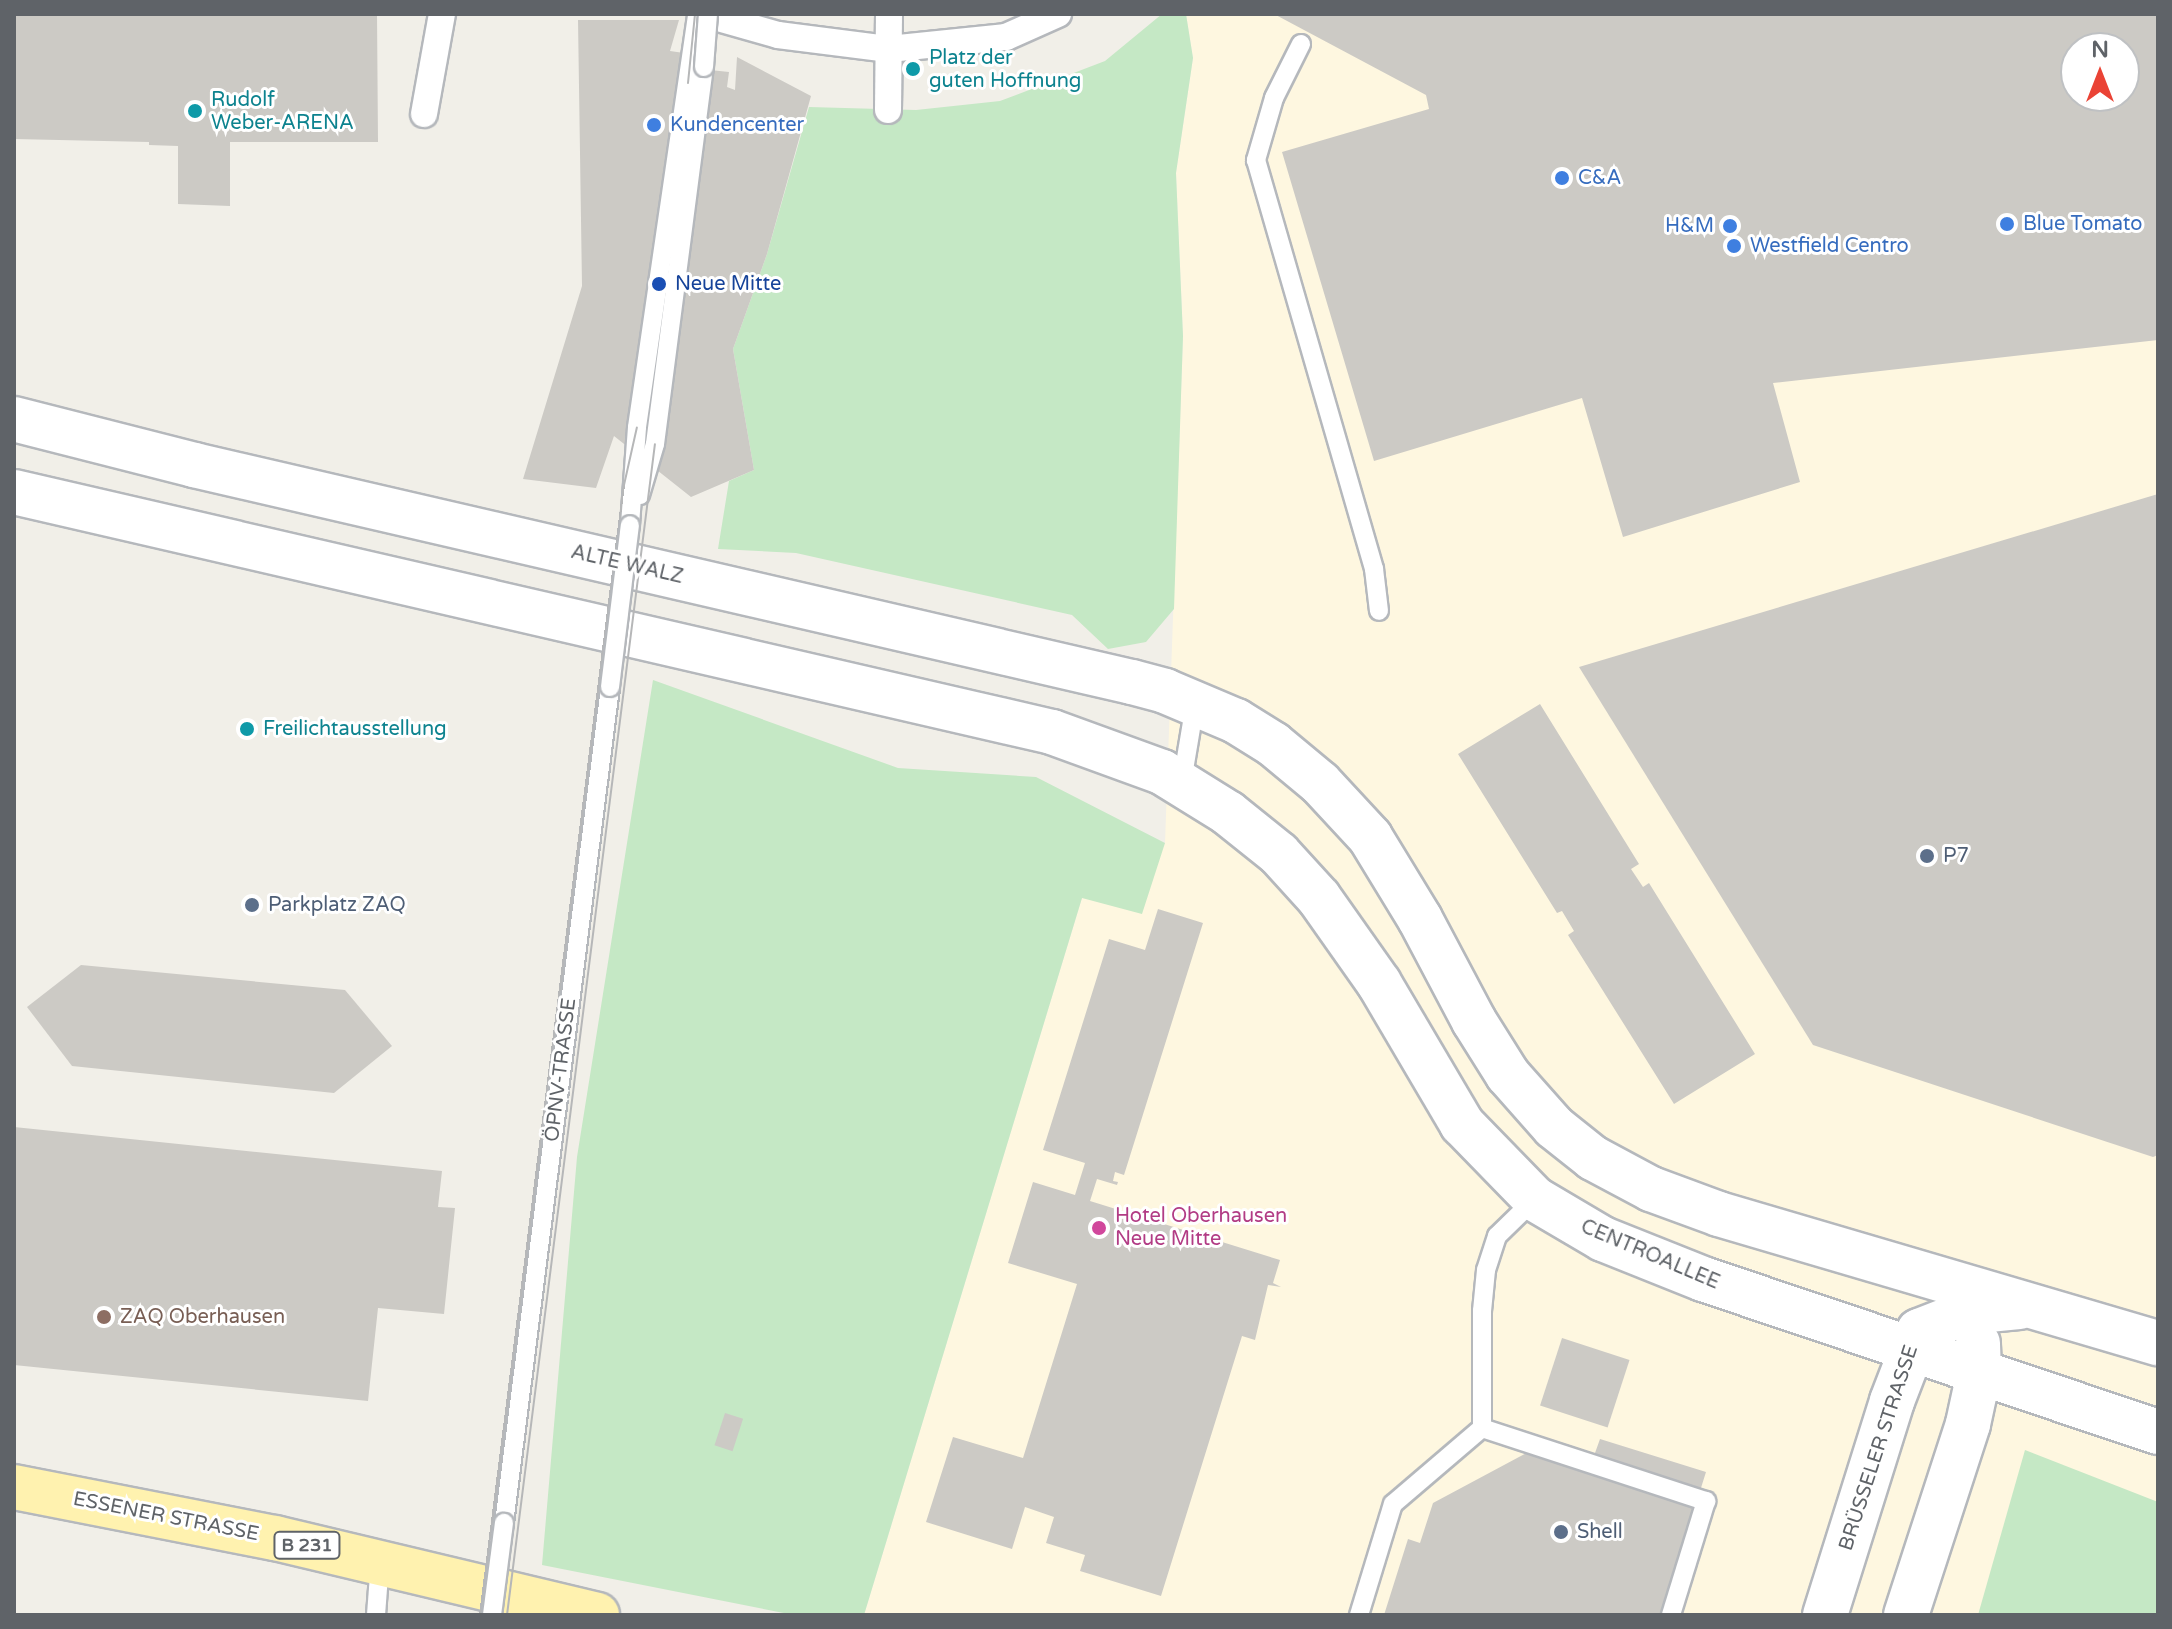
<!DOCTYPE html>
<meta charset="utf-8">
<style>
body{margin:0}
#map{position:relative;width:2172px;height:1629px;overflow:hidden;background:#f1efe8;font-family:"Varela Round",sans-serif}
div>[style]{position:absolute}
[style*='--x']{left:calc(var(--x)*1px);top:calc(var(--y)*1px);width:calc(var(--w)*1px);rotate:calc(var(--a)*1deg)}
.commercial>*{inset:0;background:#fef7e0}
.green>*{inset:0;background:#c5e8c5}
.building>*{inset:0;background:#cccac5;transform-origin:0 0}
.roads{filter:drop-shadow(2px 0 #b5b8bc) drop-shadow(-2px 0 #b5b8bc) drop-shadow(0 2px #b5b8bc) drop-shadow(0 -2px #b5b8bc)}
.service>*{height:18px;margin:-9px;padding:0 9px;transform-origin:9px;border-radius:9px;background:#fff}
.pedestrian>*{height:26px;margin:-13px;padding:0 13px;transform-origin:13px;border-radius:13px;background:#fff}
.tertiary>*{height:44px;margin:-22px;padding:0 22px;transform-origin:22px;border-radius:22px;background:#fff}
.primary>*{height:44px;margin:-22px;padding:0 22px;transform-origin:22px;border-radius:22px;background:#fff2af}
.tram>*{height:2px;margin:-1px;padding:0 1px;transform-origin:1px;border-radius:1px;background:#b6b7b8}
.bridges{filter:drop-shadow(2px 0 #b5b8bc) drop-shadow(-2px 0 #b5b8bc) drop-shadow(0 2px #b5b8bc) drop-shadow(0 -2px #b5b8bc)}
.service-bridge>*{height:18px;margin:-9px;padding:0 9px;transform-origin:9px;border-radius:9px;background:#fff}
.dots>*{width:22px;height:22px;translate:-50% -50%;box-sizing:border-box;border:4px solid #fff;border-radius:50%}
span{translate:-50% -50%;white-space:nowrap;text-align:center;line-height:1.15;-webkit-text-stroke:6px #fff;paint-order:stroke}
.shield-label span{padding:2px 6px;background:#fff;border:2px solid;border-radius:6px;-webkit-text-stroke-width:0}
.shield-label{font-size:18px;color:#5f6368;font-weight:700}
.culture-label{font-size:20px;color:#0d838f}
.left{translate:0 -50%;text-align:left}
.shop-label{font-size:20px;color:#366cbe}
.right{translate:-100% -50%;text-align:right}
.transit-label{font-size:20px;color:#164399}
.street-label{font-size:20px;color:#5f6368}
.service-label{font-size:20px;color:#4e5e75}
.hotel-label{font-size:20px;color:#b23c85}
.education-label{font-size:20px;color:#785e54}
.frame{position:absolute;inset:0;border:16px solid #5f6368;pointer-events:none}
.north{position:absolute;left:2060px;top:32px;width:80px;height:80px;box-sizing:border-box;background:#fff;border:2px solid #bfc1c3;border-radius:50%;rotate:0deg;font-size:22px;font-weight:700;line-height:32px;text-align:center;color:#5f6368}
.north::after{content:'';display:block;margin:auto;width:28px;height:36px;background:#ea4335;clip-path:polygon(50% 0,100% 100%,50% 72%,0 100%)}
</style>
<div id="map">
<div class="commercial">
<div style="clip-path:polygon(evenodd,1186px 14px,2158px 14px,2158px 1615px,864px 1615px,1082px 898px,1165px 843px,1183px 336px,1176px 173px,1193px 58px,1186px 14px,2076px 48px,2124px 48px,2124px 96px,2076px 96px,2076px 48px)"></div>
</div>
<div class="green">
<div style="clip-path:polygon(1162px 14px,1186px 14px,1193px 58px,1176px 173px,1183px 336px,1174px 609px,1146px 642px,1108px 649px,1072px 615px,796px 553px,718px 549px,729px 481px,754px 470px,733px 349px,767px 254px,809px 107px,916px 110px,1000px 101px,1105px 61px)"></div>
<div style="clip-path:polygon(653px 680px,898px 768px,1036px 777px,1165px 843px,1142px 914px,1082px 898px,864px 1615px,794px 1615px,542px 1565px,577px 1157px)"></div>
<div style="clip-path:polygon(2025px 1450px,2158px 1502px,2158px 1615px,1978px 1615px)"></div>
</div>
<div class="building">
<div style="clip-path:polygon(14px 14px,377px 14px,378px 142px,230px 142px,230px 206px,178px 204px,178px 146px,149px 145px,149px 142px,14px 139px)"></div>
<div style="clip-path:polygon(evenodd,1274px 14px,2158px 14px,2158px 340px,1773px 383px,1800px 482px,1623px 537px,1582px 398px,1374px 461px,1282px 152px,1429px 109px,1426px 95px,1274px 14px,2076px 48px,2124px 48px,2124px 96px,2076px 96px,2076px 48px)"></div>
<div style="clip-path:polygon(578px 20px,679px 20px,670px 51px,684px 53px,710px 70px,729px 72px,727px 87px,735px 90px,737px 57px,811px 96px,767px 254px,733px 349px,754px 470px,691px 497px,614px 436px,596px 488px,523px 479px,582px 286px)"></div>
<div style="clip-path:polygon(2158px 494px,2158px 1155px,2153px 1157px,1813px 1045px,1579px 667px)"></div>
<div style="clip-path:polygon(1540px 704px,1639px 864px,1631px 869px,1643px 887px,1649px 883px,1755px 1054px,1674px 1104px,1568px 935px,1574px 931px,1562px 911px,1557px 913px,1458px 754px)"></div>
<div style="clip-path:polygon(1158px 909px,1203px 923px,1124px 1175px,1115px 1172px,1113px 1181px,1118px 1182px,1117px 1185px,1097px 1179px,1090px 1201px,1280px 1260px,1273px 1283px,1281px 1287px,1268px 1285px,1255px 1340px,1242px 1336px,1161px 1596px,1080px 1571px,1085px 1555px,1046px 1543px,1054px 1517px,1025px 1507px,1012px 1549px,926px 1522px,953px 1437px,1023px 1458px,1077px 1284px,1008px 1263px,1033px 1182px,1075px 1195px,1085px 1163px,1043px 1150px,1109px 939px,1145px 950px)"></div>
<div style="clip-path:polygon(81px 965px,345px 990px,392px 1046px,334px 1093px,72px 1066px,27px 1007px)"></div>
<div style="clip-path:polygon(14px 1127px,442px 1171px,438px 1207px,455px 1208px,444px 1314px,378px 1308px,368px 1401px,14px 1365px)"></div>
<div style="left:1562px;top:1338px;width:71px;height:71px;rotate:18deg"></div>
<div style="left:725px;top:1413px;width:19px;height:34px;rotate:18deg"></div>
<div style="clip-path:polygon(1600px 1439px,1706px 1472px,1661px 1615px,1384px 1615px,1408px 1539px,1420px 1543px,1433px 1503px,1534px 1449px,1590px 1467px)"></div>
</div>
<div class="roads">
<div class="service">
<div style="--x:1301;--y:44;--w:60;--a:116.6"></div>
<div style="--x:1274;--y:98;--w:65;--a:106.2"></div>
<div style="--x:1256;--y:160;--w:426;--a:73.9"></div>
<div style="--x:1374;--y:569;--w:42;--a:83.2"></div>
<div style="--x:640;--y:495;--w:53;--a:-73.6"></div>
<div style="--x:655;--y:444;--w:380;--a:-82.6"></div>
<div style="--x:630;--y:525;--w:98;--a:-85.9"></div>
<div style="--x:637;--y:427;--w:417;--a:-81.7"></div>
<div style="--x:1182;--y:782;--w:79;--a:-80.5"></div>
<div style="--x:1482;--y:1428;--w:236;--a:18.1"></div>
<div style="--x:1706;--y:1501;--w:119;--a:107.1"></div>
<div style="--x:504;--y:1523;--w:843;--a:-82.77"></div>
<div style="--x:376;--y:1615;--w:53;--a:-85.7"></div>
<div style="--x:1359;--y:1615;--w:116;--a:-73"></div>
<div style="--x:1393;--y:1504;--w:117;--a:-40.5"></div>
<div style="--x:1482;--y:1428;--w:117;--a:-90"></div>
<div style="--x:1482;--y:1311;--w:41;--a:-84.4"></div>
<div style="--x:1486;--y:1270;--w:36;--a:-72"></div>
<div style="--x:1497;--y:1236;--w:53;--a:-44.2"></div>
</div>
<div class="pedestrian">
<div style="--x:704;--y:14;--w:77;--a:15.8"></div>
<div style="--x:778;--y:35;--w:112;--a:7.2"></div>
<div style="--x:889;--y:49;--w:118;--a:-5.9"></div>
<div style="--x:1006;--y:37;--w:57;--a:-23.9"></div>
<div style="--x:888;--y:110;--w:96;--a:-89.4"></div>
<div style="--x:424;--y:114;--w:102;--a:-79.8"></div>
</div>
<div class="tertiary">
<div style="--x:14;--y:419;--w:186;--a:14.3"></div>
<div style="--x:194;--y:465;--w:963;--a:13.03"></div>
<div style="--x:1132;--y:682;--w:34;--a:15"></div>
<div style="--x:1165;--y:691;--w:77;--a:22.9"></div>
<div style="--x:1236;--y:721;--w:44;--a:31.9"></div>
<div style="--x:1273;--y:744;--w:61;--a:39.7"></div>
<div style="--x:1320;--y:783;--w:74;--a:47.2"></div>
<div style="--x:1370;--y:837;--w:96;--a:58.6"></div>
<div style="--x:1420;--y:919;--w:115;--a:62.1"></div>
<div style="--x:1474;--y:1021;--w:64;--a:57.8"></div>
<div style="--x:1508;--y:1075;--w:69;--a:48.5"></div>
<div style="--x:1554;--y:1127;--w:50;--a:38.5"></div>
<div style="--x:1593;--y:1158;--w:66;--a:28.1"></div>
<div style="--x:1651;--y:1189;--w:72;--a:20.2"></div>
<div style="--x:1719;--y:1214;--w:458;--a:16.4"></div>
<div style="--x:14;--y:492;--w:1065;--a:13.02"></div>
<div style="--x:1052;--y:732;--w:117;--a:20"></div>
<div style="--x:1162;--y:772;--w:78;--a:31.8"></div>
<div style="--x:1228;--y:813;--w:65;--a:38.8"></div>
<div style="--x:1279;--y:854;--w:59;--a:47.7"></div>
<div style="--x:1319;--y:898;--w:104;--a:54.8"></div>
<div style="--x:1379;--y:983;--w:164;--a:59.5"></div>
<div style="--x:1462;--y:1124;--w:105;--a:45.8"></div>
<div style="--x:1535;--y:1199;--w:79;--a:30.5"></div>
<div style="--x:1603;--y:1239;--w:108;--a:21.8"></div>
<div style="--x:1703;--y:1279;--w:480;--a:18.6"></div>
<div style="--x:1825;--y:1615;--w:224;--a:-72.6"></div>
<div style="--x:1892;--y:1401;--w:75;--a:-68.9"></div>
<div style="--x:1919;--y:1331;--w:53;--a:-21.2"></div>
<div style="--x:1968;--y:1312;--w:51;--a:-5.6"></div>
<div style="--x:1906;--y:1615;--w:201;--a:-72"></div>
<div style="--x:1968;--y:1424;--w:52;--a:-77.8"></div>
<div style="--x:1979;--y:1373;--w:30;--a:-92"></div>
</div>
<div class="primary">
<div style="--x:14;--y:1487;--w:266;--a:11.1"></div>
<div style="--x:275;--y:1538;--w:331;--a:13.4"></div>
</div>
</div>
<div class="tram">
<div style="--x:704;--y:67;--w:53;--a:-82.5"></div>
<div style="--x:688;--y:83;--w:69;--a:-84.2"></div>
<div style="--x:480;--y:1615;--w:1139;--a:-82.74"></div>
<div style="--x:624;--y:485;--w:59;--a:-77.4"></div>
<div style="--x:507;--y:1615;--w:1180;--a:-82.8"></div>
</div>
<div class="bridges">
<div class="service-bridge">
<div style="--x:704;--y:67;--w:53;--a:-85.7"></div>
<div style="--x:610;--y:687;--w:163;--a:-83"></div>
<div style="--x:492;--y:1615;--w:93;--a:-82.6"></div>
</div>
</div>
<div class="dots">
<div style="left:913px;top:69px;background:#0f9aa8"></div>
<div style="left:195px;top:111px;background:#0f9aa8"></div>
<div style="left:654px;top:125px;background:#3f7fe0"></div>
<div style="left:1562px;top:178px;background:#3f7fe0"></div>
<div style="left:2007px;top:224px;background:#3f7fe0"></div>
<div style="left:1730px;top:226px;background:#3f7fe0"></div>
<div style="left:1734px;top:246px;background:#3f7fe0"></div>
<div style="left:659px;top:284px;background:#1a4fb4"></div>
<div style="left:247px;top:729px;background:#0f9aa8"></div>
<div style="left:1927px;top:856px;background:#5c6f8a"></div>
<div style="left:252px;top:905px;background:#5c6f8a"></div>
<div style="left:1099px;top:1228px;background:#d1479c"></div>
<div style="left:104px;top:1317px;background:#8d6e63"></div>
<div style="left:1561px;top:1532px;background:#5c6f8a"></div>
</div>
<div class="shield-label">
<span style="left:307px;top:1545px">B 231</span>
</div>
<div class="culture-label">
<span class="left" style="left:929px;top:70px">Platz der<br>guten Hoffnung</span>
<span class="left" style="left:211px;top:112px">Rudolf<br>Weber-ARENA</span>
<span class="left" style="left:263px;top:729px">Freilichtausstellung</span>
</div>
<div class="shop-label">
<span class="left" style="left:670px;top:125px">Kundencenter</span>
<span class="left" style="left:1578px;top:178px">C&amp;A</span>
<span class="left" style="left:2023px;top:224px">Blue Tomato</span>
<span class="right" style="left:1714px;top:226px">H&amp;M</span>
<span class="left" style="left:1750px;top:246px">Westfield Centro</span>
</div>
<div class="transit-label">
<span class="left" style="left:675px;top:284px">Neue Mitte</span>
</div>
<div class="street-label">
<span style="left:627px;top:565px;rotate:13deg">ALTE WALZ</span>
<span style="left:561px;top:1070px;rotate:-83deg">ÖPNV-TRASSE</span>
<span style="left:1650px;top:1255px;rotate:23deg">CENTROALLEE</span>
<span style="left:1879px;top:1448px;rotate:-72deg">BRÜSSELER STRASSE</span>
<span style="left:166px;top:1517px;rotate:11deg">ESSENER STRASSE</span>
</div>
<div class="service-label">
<span class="left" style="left:1943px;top:856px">P7</span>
<span class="left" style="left:268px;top:905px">Parkplatz ZAQ</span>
<span class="left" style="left:1577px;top:1532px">Shell</span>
</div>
<div class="hotel-label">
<span class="left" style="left:1115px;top:1228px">Hotel Oberhausen<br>Neue Mitte</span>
</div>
<div class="education-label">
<span class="left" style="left:120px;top:1317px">ZAQ Oberhausen</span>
</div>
<div class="frame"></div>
<div class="north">N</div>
</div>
